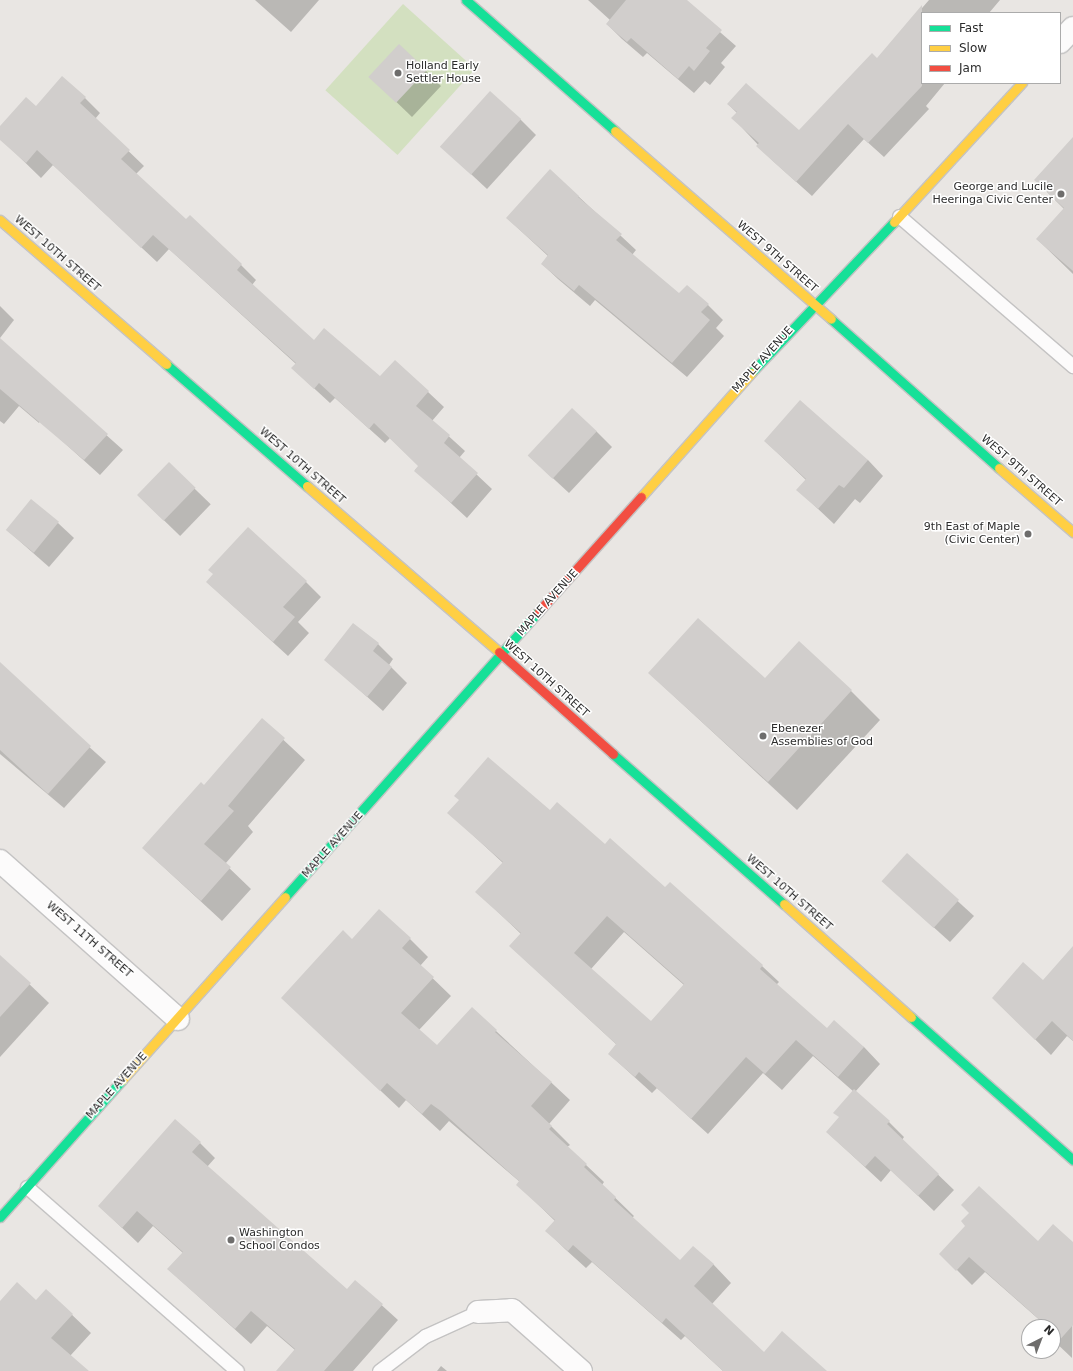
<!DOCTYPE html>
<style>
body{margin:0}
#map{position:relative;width:1073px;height:1371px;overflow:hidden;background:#e9e6e3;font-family:"DejaVu Sans",sans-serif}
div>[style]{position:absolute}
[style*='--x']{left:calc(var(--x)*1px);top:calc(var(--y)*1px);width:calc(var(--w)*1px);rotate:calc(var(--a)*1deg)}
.green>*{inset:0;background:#d3e0c0;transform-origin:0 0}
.shadow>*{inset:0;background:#0003;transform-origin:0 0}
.building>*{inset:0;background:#d1cecc;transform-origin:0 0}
.roads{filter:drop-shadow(1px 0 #c4c3c3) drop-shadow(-1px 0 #c4c3c3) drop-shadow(0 1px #c4c3c3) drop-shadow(0 -1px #c4c3c3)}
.lane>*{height:13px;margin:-6.5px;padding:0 6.5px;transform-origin:6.5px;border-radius:6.5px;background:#fcfbfb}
.street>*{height:22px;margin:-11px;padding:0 11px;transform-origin:11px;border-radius:11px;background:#fcfbfb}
.fast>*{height:9px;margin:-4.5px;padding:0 4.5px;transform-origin:4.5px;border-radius:4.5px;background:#16e098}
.slow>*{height:9px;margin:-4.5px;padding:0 4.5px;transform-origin:4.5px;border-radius:4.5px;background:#ffcf43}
.jam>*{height:9px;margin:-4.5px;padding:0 4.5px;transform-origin:4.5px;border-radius:4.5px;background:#f24e42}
.dots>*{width:11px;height:11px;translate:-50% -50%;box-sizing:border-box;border:2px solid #fff;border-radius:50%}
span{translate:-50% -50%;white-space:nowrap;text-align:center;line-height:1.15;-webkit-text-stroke:3px #fff;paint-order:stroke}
.poi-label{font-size:11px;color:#2c2c2c}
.left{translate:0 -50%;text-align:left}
.right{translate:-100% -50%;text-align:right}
.street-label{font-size:11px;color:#2c2c2c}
.legend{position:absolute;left:921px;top:12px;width:140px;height:72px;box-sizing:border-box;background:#fff;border:1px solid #ababab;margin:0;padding:5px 7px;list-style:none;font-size:12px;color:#2c2c2c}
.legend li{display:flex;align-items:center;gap:8px;height:20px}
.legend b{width:20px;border:1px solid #ababab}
.north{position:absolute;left:1021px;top:1319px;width:40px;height:40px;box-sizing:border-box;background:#fff;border:1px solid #ababab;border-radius:50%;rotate:42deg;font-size:11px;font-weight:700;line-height:16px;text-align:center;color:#2c2c2c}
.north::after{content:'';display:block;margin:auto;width:14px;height:18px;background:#6e6d6c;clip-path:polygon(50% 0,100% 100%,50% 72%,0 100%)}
</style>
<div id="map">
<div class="green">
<div style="left:403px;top:4px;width:97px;height:116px;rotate:42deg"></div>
</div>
<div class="shadow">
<div style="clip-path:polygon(255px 0,319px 0,291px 32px)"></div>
<div style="clip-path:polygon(588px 0,683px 0,736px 46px,721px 63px,725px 67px,710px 85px,705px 81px,694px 93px,647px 53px,643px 57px,622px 39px,607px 24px,610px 20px)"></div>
<div style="clip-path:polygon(929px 0,1000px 0,989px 13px,922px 13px,922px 83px,945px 83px,926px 106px,929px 109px,884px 157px,864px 139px,812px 196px,773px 161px,733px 118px,737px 113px,728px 104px,799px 132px,877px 60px)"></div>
<div style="clip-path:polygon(426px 71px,441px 86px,412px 117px,385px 91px)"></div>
<div style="clip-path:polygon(85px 98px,100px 113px,95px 119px,144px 166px,136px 174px,186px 221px,241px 265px,256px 280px,252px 285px,314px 341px,380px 377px,395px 361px,444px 407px,432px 421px,465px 451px,459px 458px,492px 489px,467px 518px,415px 470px,419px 466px,390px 438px,385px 443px,335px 398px,330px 403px,292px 368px,296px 364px,169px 249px,157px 262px,53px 165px,41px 178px,5px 143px,0 127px,36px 107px)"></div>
<div style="clip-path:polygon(520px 119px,536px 135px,487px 189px,442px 147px)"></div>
<div style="clip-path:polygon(1073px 138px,1073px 274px,1037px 239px,1064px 209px,1035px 180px)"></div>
<div style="clip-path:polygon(578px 196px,636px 250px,632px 255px,679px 295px,708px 305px,723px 320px,716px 328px,724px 336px,687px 377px,595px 300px,590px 306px,558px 279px,542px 264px,548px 256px,507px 218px)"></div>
<div style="clip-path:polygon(0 306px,14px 320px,0 338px)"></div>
<div style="clip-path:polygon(0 340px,123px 450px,100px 475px,40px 421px,39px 423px,19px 406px,4px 424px,0 421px)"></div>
<div style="clip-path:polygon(596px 431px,612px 447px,569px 493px,529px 456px)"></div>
<div style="clip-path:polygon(765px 441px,868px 460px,883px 476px,860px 503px,855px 499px,834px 524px,798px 490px,806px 480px)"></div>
<div style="left:169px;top:464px;width:58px;height:44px;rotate:44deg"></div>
<div style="clip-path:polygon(58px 523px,74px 538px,49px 567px,7px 530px)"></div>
<div style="clip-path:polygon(207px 582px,306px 582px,321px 597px,298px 622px,309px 633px,288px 656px)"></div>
<div style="clip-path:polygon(378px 644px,393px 659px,389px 665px,407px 683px,383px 711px,326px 660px)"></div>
<div style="clip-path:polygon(0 667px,106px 762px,64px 808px,0 754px)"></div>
<div style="clip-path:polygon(649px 673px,765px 680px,851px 691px,880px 720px,797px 810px)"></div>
<div style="clip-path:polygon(262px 720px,305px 760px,248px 826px,253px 832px,225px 864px,251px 889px,222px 921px,143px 848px,204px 786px)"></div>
<div style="clip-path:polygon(evenodd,550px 811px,605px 846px,666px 889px,762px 966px,779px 982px,776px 985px,827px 1030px,864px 1047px,880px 1064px,855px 1092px,889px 1122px,904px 1137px,902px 1140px,954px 1190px,934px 1211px,891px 1170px,881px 1182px,827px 1132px,840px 1118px,854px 1092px,813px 1056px,782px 1090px,763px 1073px,708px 1134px,657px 1088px,652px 1093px,609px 1054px,617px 1045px,510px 946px,521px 934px,477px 892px,503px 863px,449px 813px,550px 811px,624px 932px,684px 985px,651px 1023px,591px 969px,624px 932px)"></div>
<div style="clip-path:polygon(907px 855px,974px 916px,950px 942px,899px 896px)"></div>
<div style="clip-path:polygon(410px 939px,428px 957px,420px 966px,451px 996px,419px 1030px,437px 1047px,496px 1031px,570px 1100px,549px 1124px,570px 1145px,567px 1147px,604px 1182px,602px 1185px,634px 1216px,632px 1218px,680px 1261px,713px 1264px,731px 1283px,712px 1304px,764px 1353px,826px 1371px,723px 1371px,685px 1336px,681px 1340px,592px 1262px,586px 1268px,565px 1249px,547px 1231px,555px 1221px,518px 1185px,520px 1182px,449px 1121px,440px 1131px,406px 1100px,399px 1108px,282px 998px,352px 941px)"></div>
<div style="clip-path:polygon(0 956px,49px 1003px,0 1057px)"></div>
<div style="clip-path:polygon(1073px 968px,1073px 1041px,1067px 1036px,1051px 1055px,993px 998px,1043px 981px)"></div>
<div style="clip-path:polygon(200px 1143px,215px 1158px,207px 1167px,347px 1290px,355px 1281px,398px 1320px,353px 1371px,281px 1371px,295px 1350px,267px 1326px,251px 1344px,168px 1269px,183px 1253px,153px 1226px,138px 1243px,99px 1206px)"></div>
<div style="clip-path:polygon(1038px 1243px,1073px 1244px,1072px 1358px,1053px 1340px,1053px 1327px,1040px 1327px,1043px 1323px,985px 1272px,972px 1285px,940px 1253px)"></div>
<div style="clip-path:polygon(46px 1290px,91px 1333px,70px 1356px,87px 1371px,0 1371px,0 1302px,36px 1302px)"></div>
<div style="clip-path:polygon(441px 1366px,447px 1371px,437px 1371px)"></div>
</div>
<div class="building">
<div style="clip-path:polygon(626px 0,687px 0,722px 30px,706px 48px,710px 51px,694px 71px,689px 66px,678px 79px,631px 38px,627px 42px,606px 24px)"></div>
<div style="clip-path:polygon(922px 5px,922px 86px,868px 143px,848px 124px,796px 182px,756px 146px,759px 143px,731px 118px,737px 112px,727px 104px,746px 83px,799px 130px,872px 53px,877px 58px)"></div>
<div style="left:399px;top:44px;width:38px;height:45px;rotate:43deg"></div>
<div style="clip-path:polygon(62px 76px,86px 97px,80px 103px,130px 150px,121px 159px,186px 219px,190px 215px,242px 264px,237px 270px,314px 340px,324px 328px,380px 376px,395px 360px,429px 391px,416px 406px,450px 435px,444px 443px,478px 473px,451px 503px,414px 471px,418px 466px,374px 423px,369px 429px,319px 383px,314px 389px,291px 368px,296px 363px,153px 235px,141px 248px,37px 150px,26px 163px,0 140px,0 126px,26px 97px,36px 106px)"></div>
<div style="left:490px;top:91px;width:42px;height:75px;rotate:42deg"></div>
<div style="clip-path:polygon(1073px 137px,1073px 271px,1036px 239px,1064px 208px,1034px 180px)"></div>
<div style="clip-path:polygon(550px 169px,579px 196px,578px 197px,622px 234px,616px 240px,679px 293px,687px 285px,709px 304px,701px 312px,710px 320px,672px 363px,579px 285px,574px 291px,541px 264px,548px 255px,506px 218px)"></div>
<div style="clip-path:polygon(0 338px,108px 434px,84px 460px,0 389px)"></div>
<div style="clip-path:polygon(800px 400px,868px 460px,844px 488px,839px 485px,818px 509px,796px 490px,806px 479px,764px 441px)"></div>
<div style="left:572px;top:408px;width:34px;height:65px;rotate:43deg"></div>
<div style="left:169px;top:462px;width:37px;height:46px;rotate:44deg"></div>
<div style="left:31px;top:499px;width:36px;height:40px;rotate:39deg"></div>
<div style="clip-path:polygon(248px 527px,307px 581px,283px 607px,295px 617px,273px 642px,206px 582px,213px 574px,208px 570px)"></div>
<div style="clip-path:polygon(698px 618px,765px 678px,799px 641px,852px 690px,768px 782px,648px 673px)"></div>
<div style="clip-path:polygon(353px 623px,379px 643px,373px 651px,392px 667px,367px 697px,324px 660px)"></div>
<div style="clip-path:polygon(0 662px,91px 746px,48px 794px,0 750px)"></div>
<div style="clip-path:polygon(262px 718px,285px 738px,228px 806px,234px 811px,204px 844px,231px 867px,201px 901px,142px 848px,201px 782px,204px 785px)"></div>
<div style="clip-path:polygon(evenodd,488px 757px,550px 810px,557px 802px,605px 844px,610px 838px,665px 887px,670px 882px,763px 965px,760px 969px,827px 1028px,834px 1020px,864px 1047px,838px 1077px,796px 1040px,765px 1074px,746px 1057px,691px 1119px,639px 1072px,635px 1077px,608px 1054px,616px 1044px,509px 946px,521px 933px,475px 892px,503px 862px,447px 813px,459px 800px,454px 796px,488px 757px,607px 916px,684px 984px,651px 1021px,574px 953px,607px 916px)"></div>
<div style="left:907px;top:853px;width:70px;height:38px;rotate:42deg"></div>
<div style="clip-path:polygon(379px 909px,411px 938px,402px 948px,434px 977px,401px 1013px,437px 1045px,472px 1007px,497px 1030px,495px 1032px,552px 1082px,531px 1106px,552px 1126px,549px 1129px,587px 1164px,584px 1167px,616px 1197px,614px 1200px,680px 1260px,693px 1246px,714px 1264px,694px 1286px,764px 1352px,782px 1331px,827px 1371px,723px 1371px,666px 1318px,662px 1323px,573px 1245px,568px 1251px,545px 1231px,555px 1220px,516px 1185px,519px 1181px,441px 1111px,431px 1104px,422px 1114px,387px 1083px,380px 1091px,281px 998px,343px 930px,352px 939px)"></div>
<div style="clip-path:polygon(1073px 946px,1073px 1041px,1052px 1021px,1035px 1040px,992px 998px,1023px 962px,1043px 980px)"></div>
<div style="clip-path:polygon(0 955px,31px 983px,0 1017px)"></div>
<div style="clip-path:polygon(854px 1089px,890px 1121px,887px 1124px,939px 1174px,918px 1196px,875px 1156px,865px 1167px,826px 1132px,839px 1117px,833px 1113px)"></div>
<div style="clip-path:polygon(175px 1119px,201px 1142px,192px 1152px,347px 1289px,355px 1280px,383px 1304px,324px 1371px,276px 1371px,295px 1349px,251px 1311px,235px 1329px,167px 1269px,183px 1252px,137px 1211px,122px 1228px,98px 1206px)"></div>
<div style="clip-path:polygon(979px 1186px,1038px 1241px,1053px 1224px,1073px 1242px,1073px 1325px,1057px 1343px,1053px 1340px,1053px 1327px,1038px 1327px,1042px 1322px,969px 1257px,956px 1271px,939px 1254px,965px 1226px,961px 1221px,969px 1213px,961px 1205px)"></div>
<div style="clip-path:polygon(17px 1282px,36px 1300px,46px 1289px,73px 1314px,51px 1338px,89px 1371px,0 1371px,0 1301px)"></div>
</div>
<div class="roads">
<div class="lane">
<div style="--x:899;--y:216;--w:230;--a:40.8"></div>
<div style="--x:27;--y:1187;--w:279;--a:41.2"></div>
<div style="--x:379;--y:1371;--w:58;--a:-37.3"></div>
<div style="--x:425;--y:1336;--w:58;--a:-24.4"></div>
</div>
<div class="street">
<div style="--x:1060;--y:42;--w:19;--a:-47"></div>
<div style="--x:0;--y:861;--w:238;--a:41.6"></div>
<div style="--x:478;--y:1312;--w:34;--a:-3"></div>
<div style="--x:512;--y:1310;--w:92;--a:41.5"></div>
</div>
<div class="fast">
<div style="--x:466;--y:0;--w:198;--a:41.3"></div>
<div style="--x:831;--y:319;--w:225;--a:41.6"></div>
<div style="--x:166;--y:364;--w:186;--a:40.9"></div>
<div style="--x:751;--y:373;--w:208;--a:-46.6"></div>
<div style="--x:613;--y:754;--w:227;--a:41.3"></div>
<div style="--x:285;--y:897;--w:383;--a:-48.4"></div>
<div style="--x:911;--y:1017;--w:216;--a:41.4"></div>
<div style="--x:0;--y:1217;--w:183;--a:-48.3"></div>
</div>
<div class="slow">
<div style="--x:615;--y:131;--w:286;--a:41"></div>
<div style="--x:0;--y:220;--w:220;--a:40.9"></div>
<div style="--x:894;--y:222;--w:189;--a:-47.4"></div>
<div style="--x:999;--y:468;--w:98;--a:40.9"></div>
<div style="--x:307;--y:486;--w:254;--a:40.8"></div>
<div style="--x:641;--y:497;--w:166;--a:-48.4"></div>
<div style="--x:784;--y:904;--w:170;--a:41.7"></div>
<div style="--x:122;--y:1080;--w:245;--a:-48.3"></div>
</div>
<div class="jam">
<div style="--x:539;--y:611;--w:153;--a:-48.2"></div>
<div style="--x:499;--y:652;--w:153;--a:41.8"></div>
</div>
</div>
<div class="dots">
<div style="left:398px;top:73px;background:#6e6d6c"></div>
<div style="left:1061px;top:194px;background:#6e6d6c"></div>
<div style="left:1028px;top:534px;background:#6e6d6c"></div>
<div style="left:763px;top:736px;background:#6e6d6c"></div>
<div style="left:231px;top:1240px;background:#6e6d6c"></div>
</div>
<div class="poi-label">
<span class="left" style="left:406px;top:73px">Holland Early<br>Settler House</span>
<span class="right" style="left:1053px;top:194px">George and Lucile<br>Heeringa Civic Center</span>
<span class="right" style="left:1020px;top:534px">9th East of Maple<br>(Civic Center)</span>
<span class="left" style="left:771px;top:736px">Ebenezer<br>Assemblies of God</span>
<span class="left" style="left:239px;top:1240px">Washington<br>School Condos</span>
</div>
<div class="street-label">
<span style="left:57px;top:254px;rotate:41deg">WEST 10TH STREET</span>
<span style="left:777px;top:257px;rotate:41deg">WEST 9TH STREET</span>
<span style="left:763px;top:360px;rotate:-48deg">MAPLE AVENUE</span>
<span style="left:302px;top:466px;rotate:41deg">WEST 10TH STREET</span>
<span style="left:1021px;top:471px;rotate:41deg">WEST 9TH STREET</span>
<span style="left:548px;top:603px;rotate:-48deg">MAPLE AVENUE</span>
<span style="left:546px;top:679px;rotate:42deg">WEST 10TH STREET</span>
<span style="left:333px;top:845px;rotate:-48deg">MAPLE AVENUE</span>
<span style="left:789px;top:893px;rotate:41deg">WEST 10TH STREET</span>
<span style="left:89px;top:940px;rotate:41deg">WEST 11TH STREET</span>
<span style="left:117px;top:1086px;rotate:-48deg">MAPLE AVENUE</span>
</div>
<ul class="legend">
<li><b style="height:5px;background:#16e098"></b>Fast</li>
<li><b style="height:5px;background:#ffcf43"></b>Slow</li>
<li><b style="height:5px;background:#f24e42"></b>Jam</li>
</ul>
<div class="north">N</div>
</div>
